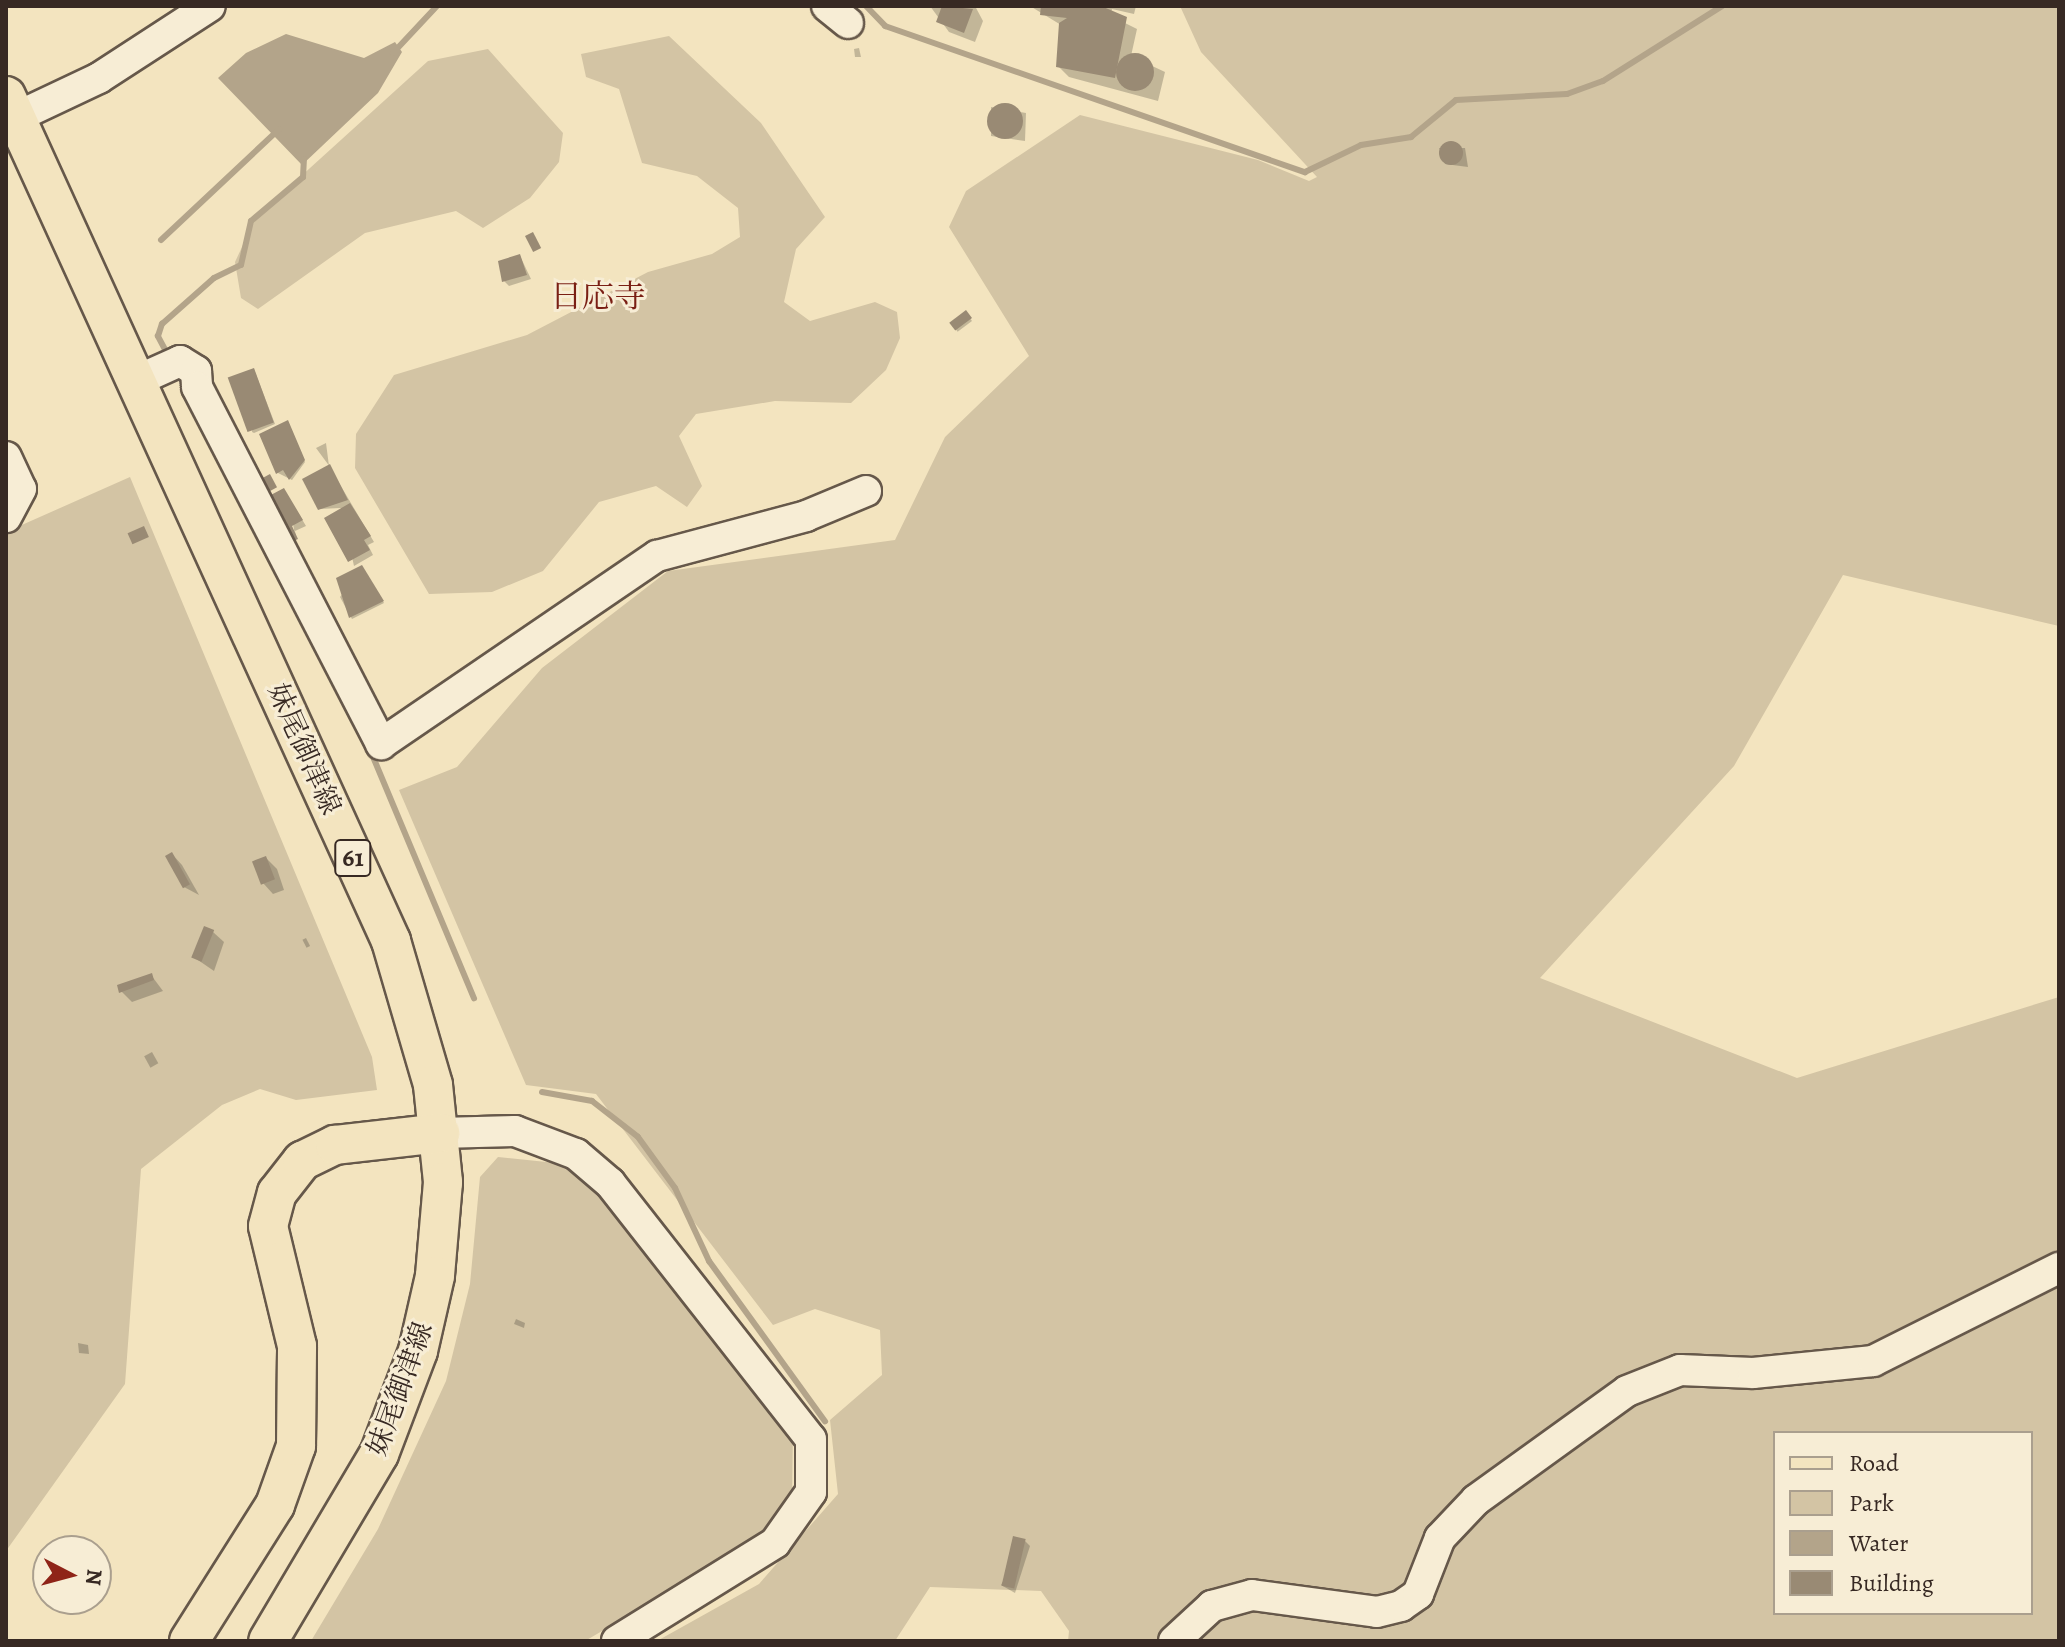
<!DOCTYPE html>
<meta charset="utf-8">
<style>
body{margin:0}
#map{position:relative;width:2065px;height:1647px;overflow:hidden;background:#f3e4bf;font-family:Alegreya,"Noto Serif JP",serif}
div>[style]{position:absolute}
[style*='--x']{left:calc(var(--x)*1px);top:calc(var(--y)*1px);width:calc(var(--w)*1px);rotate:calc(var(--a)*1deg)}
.green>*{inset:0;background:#d3c4a4}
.water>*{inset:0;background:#b3a48a}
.shadow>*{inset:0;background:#0003;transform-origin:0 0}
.stream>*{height:6px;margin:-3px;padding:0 3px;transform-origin:3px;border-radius:3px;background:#b3a48a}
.building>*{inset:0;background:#998a74;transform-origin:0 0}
.round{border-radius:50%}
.roads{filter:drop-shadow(2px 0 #66584a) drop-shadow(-2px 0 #66584a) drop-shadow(0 2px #66584a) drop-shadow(0 -2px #66584a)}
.minor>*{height:30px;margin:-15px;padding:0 15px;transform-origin:15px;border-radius:15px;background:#f7edd5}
.major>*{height:38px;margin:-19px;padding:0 19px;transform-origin:19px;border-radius:19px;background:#f3e4bf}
span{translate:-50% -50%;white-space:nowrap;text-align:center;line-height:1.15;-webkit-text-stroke:6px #f7edd5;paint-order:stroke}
.shield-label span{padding:2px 6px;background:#f7edd5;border:2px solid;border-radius:6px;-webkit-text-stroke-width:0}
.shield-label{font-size:26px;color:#372923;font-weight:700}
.street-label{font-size:28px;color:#372923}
.quarter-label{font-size:32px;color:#7a1f14}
.frame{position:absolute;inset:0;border:8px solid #372923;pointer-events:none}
.legend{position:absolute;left:1773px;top:1431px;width:260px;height:184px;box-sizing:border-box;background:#f7edd5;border:2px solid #aa9f8e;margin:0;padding:10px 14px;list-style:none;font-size:24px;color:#372923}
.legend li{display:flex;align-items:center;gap:16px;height:40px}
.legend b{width:40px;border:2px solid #aa9f8e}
.north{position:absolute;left:32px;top:1535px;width:80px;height:80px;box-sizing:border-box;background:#f7edd5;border:2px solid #aa9f8e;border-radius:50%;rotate:96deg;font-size:22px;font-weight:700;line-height:32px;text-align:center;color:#372923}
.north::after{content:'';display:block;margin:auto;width:28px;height:36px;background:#8f2418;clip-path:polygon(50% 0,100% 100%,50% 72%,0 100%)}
</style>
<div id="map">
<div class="green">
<div style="clip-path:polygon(evenodd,1180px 6px,2059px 6px,2059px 626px,1843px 575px,1734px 766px,1540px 978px,1797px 1078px,2059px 997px,2059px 1641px,1068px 1641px,1069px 1631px,1041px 1591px,930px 1587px,895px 1641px,657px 1641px,759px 1584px,838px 1494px,830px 1420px,882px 1375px,880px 1330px,815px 1309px,773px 1325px,596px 1094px,526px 1085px,399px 790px,457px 767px,542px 668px,668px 571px,895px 540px,945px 437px,1029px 356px,949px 227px,966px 191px,1080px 115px,1258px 160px,1309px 181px,1317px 177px,1201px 52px,1180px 6px,1775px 1433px,2031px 1433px,2031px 1613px,1775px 1613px,1775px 1433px)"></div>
<div style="clip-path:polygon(669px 36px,761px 123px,825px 217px,796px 249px,784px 302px,810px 321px,875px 302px,897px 312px,900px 338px,886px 370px,851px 403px,775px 401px,696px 414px,679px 436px,702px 486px,687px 507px,656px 486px,599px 502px,543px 571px,492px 592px,429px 594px,355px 468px,356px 434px,394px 375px,527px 335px,648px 272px,712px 254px,740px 237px,738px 208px,697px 176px,642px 163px,619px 89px,586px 77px,581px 54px)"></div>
<div style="clip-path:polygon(488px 49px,563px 133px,559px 162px,530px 198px,483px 228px,456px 211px,365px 233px,258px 309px,241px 298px,235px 262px,256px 217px,428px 61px)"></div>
<div style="clip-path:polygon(130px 477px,372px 1057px,377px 1090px,296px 1100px,260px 1089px,222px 1105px,141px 1169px,125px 1384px,6px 1551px,6px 532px)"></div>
<div style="clip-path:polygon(498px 1157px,556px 1163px,594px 1182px,793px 1429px,792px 1502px,771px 1532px,585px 1641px,311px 1641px,378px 1529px,446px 1381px,470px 1284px,480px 1177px)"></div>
</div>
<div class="water">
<div style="clip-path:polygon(286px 34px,364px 58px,395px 42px,402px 52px,378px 93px,302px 165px,218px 78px,246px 53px)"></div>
</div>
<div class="shadow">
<div style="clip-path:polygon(930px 6px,975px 6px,983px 21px,975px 42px,949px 32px)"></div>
<div style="clip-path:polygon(1030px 6px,1136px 6px,1134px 14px,1112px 9px,1111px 16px,1137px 29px,1131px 56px,1165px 72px,1158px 101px,1069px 77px,1058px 66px,1061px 25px)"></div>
<div style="clip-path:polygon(859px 48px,861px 57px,855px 57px,854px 49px)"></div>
<div style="clip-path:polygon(991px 107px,1026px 113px,1025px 141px,991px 136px)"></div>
<div style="clip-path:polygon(1439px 148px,1465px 148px,1468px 167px,1445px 164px)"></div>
<div style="clip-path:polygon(520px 256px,531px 279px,509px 286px,504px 281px)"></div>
<div style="left:966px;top:313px;width:10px;height:18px;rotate:53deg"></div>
<div style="clip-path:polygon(255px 372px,275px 424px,254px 433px,252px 432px)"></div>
<div style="clip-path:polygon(289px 424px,305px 462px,292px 480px,278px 473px)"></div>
<div style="clip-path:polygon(326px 443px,329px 466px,374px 542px,368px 545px,373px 555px,354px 566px,341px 508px,319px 509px,330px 467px,316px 448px)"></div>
<div style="clip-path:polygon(288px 496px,306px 526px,295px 531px,297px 546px)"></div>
<div style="clip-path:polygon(363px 569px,384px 603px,352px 619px,340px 597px)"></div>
<div style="clip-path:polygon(172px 854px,182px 865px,199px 895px,184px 887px)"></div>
<div style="clip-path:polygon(266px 858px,277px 869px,284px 890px,273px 894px,263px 883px)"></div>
<div style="clip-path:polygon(213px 932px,224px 942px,214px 971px,195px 958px)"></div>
<div style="left:306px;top:938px;width:9px;height:4px;rotate:63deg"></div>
<div style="clip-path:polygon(151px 975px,163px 991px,132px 1002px,121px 991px)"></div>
<div style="left:152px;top:1052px;width:13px;height:9px;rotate:61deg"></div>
<div style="clip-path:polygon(516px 1319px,525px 1323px,524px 1328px,514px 1324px)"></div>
<div style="clip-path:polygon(78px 1343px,88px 1345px,89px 1354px,79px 1353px)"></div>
<div style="clip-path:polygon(1025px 1541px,1030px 1546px,1015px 1593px,1001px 1585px)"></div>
</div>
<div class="stream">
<div style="--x:866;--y:6;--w:28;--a:46"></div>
<div style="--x:885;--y:26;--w:445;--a:19.2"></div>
<div style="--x:1305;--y:172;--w:62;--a:-25.7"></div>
<div style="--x:1361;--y:145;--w:51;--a:-9.1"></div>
<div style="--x:1411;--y:137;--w:58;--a:-39.4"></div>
<div style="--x:1456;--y:100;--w:111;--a:-3.1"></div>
<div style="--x:1567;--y:94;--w:38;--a:-20"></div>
<div style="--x:1603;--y:81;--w:141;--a:-32.2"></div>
<div style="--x:393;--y:53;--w:64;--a:-46.9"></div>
<div style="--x:161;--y:240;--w:162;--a:-43.2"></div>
<div style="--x:169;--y:357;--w:24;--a:-118"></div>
<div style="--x:158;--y:336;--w:13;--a:-72"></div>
<div style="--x:162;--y:324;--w:69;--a:-41.5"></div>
<div style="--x:214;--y:278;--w:30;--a:-26"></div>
<div style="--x:241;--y:265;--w:45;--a:-77.2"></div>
<div style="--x:251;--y:221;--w:68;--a:-40.2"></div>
<div style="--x:303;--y:177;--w:18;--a:-87"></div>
<div style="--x:371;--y:752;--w:267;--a:67.3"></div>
<div style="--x:542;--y:1092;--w:51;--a:10.2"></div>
<div style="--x:592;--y:1101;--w:58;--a:38"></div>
<div style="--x:638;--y:1137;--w:63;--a:54"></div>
<div style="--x:675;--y:1188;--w:81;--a:65"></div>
<div style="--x:709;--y:1261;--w:198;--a:54.1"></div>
</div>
<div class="building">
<div style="clip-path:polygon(942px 6px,973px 9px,964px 33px,936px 22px)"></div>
<div style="clip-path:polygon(1041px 6px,1101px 6px,1127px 17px,1115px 78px,1056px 67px,1059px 23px,1067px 18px,1040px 15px)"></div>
<div class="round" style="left:1116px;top:53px;width:38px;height:38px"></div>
<div class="round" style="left:987px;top:103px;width:36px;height:36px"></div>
<div class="round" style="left:1439px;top:141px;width:24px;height:24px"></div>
<div style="left:533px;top:232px;width:18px;height:9px;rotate:63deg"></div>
<div style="clip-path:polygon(520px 254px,527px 275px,502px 282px,498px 261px)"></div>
<div style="left:966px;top:310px;width:10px;height:21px;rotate:53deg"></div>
<div style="left:254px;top:368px;width:58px;height:28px;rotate:70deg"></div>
<div style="clip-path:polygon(288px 420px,305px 460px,289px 480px,283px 470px,276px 474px,259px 434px)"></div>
<div style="clip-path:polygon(330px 464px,348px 500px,318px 510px,302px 479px)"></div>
<div style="left:270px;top:474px;width:15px;height:11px;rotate:62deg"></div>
<div style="clip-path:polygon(284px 488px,303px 520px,292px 526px,298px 539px,291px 542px,267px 497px)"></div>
<div style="clip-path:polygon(350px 503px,371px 536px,364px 540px,370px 550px,348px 562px,324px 518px)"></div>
<div style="left:144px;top:526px;width:12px;height:18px;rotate:66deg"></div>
<div style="clip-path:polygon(362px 565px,384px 601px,349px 618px,336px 578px)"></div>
<div style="left:172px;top:852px;width:37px;height:8px;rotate:61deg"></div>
<div style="left:266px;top:856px;width:25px;height:15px;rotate:69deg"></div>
<div style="left:204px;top:926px;width:11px;height:34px;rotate:22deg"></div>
<div style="clip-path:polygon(152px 973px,154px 980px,119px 993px,117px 985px)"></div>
<div style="left:1013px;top:1536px;width:13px;height:51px;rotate:13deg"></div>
</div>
<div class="roads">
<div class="minor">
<div style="--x:827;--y:6;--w:27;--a:39"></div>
<div style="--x:6;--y:122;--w:103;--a:-25.3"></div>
<div style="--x:99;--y:78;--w:132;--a:-33"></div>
<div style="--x:138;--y:380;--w:46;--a:-24.3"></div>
<div style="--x:180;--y:361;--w:19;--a:32"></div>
<div style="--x:196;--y:371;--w:16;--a:86"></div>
<div style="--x:197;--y:387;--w:402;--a:62.7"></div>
<div style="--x:381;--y:744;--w:334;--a:-34.3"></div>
<div style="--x:657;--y:556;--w:154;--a:-15"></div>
<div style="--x:806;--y:516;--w:65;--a:-22.6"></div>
<div style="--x:6;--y:457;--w:35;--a:65"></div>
<div style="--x:21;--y:489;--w:32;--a:118"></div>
<div style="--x:440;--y:1133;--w:75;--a:-1.5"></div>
<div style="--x:515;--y:1131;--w:65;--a:20.7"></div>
<div style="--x:576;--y:1154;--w:45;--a:40.5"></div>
<div style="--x:610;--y:1183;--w:325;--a:51.9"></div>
<div style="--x:811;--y:1439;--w:53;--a:90"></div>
<div style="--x:811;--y:1492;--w:62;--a:125.2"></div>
<div style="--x:775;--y:1543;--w:186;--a:148.2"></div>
<div style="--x:1174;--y:1641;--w:52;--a:-42.6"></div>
<div style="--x:1212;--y:1606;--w:41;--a:-15.4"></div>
<div style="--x:1252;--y:1595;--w:126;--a:7.7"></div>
<div style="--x:1377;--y:1612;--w:25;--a:-14"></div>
<div style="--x:1401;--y:1606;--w:21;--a:-35"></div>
<div style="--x:1418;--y:1594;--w:60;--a:-68.6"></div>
<div style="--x:1440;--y:1538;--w:52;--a:-46.5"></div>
<div style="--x:1476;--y:1500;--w:186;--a:-35.8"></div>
<div style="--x:1627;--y:1391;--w:57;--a:-21.6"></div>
<div style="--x:1680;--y:1370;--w:73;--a:2.4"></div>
<div style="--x:1753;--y:1373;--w:121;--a:-5.7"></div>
<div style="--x:1873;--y:1361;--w:208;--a:-26.6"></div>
</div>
<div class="major">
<div style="--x:6;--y:96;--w:929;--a:65.5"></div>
<div style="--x:391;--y:941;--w:150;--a:73.7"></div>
<div style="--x:433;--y:1085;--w:98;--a:84.1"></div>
<div style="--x:443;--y:1182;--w:94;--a:94.9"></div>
<div style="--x:435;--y:1276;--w:77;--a:102.8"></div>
<div style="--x:418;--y:1351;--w:110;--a:110.7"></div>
<div style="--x:379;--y:1454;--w:217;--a:120.7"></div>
<div style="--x:189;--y:1641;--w:161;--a:-57.7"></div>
<div style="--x:275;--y:1505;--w:63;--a:-70.4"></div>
<div style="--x:296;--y:1446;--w:100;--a:-89.4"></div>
<div style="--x:297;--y:1346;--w:123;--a:-103.6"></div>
<div style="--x:268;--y:1226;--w:34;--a:-75"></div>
<div style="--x:277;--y:1193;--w:41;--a:-52"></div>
<div style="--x:302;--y:1161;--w:37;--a:-26"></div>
<div style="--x:335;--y:1145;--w:106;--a:-6.5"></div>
</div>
</div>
<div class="shield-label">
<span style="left:353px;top:858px">61</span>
</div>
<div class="street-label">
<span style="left:304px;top:749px;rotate:66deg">妹尾御津線</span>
<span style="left:400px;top:1389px;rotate:-70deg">妹尾御津線</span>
</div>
<div class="quarter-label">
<span style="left:598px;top:296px">日応寺</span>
</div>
<div class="frame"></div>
<ul class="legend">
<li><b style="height:10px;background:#f3e4bf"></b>Road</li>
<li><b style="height:22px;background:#d3c4a4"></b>Park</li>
<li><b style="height:22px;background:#b3a48a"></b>Water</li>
<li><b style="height:22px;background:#998a74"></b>Building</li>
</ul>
<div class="north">N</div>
</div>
